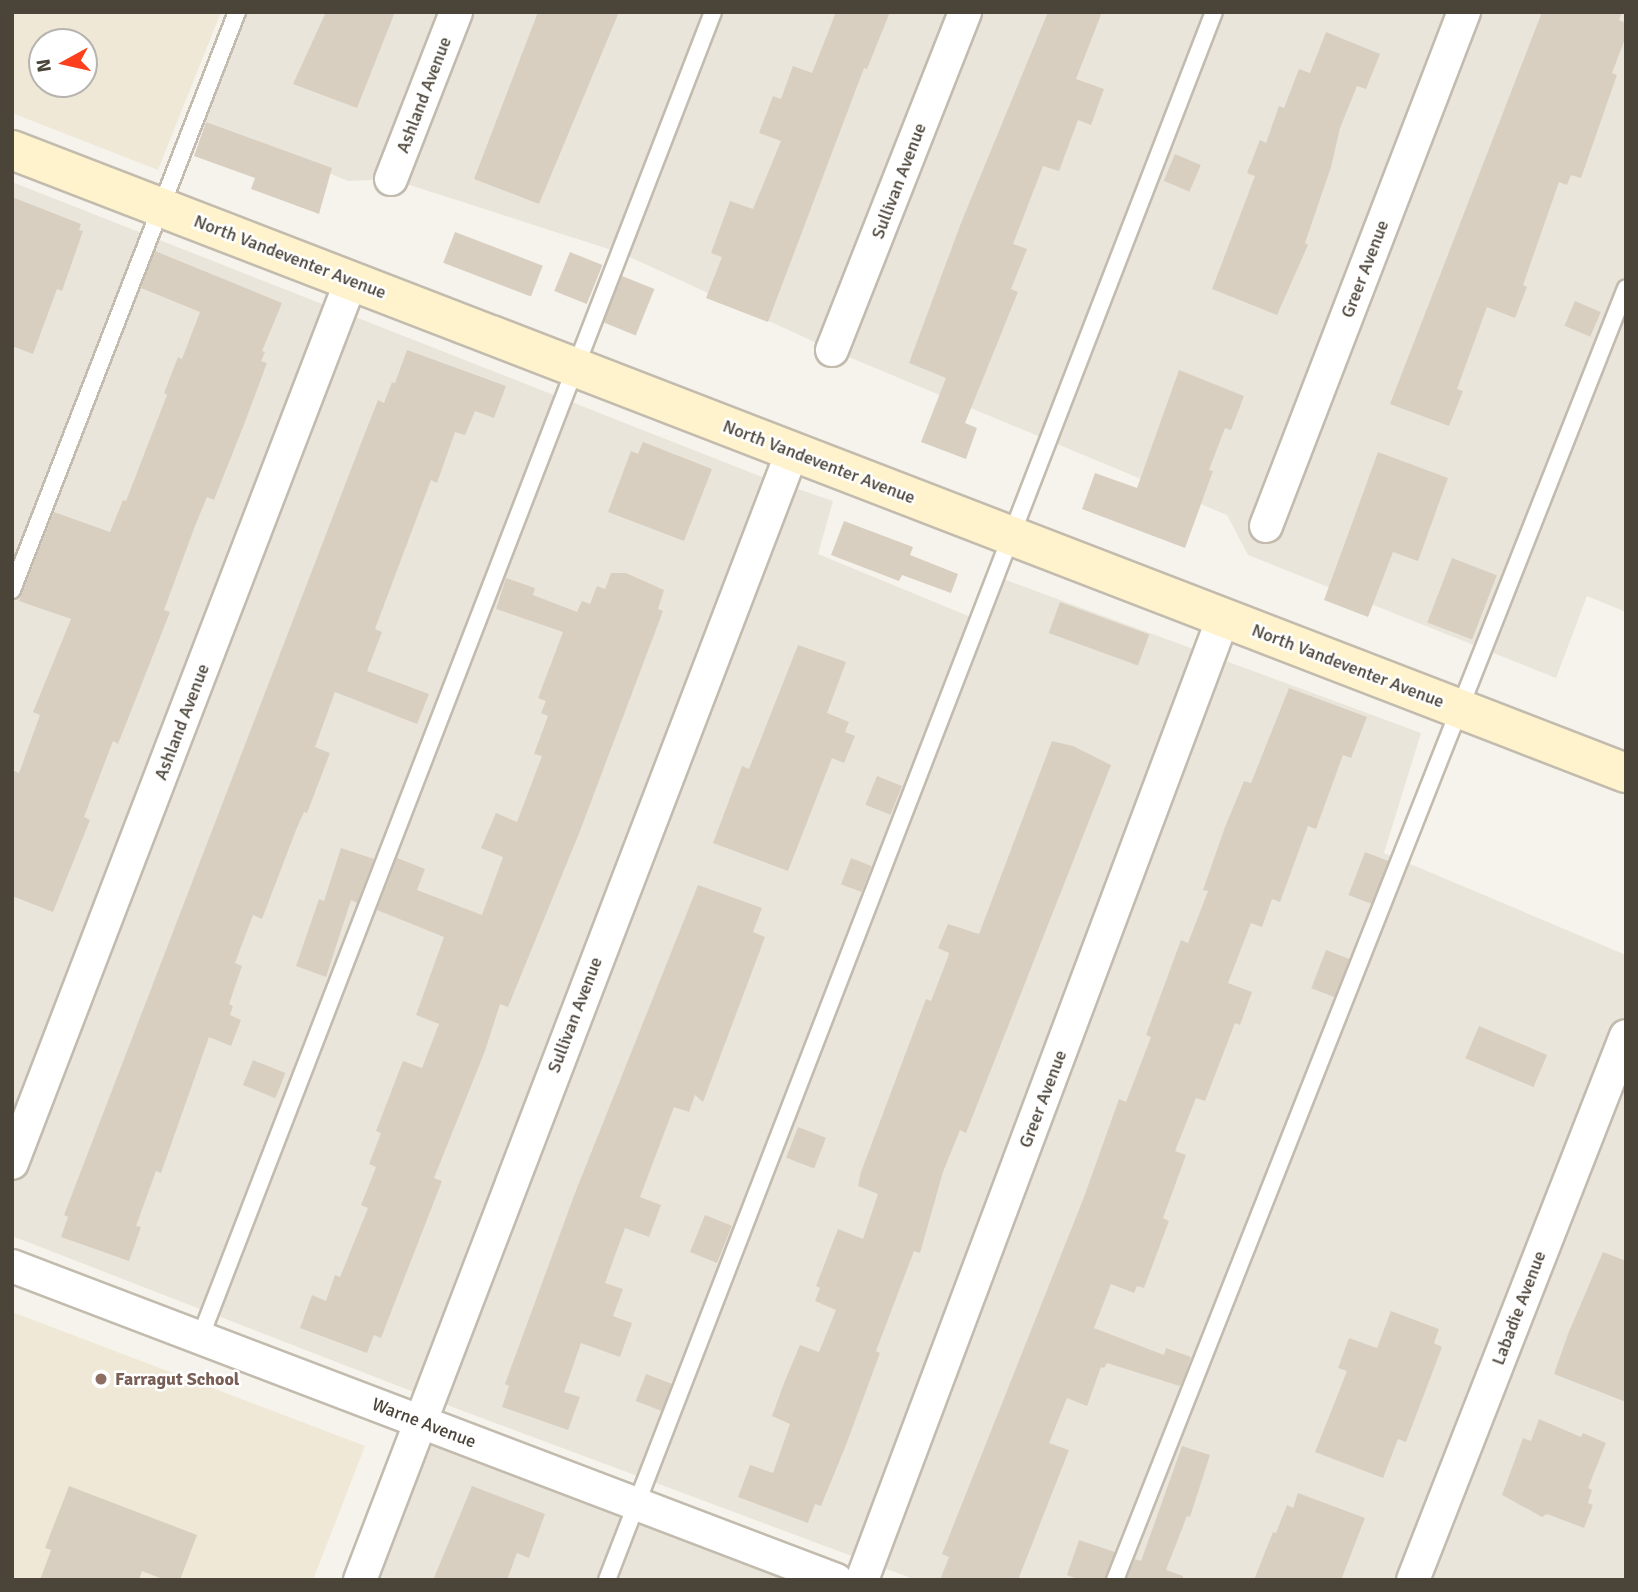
<!DOCTYPE html>
<style>
body{margin:0}
#map{position:relative;width:1638px;height:1592px;overflow:hidden;background:#f6f3ec;font-family:Signika,sans-serif}
div>[style]{position:absolute}
[style*='--x']{left:calc(var(--x)*1px);top:calc(var(--y)*1px);width:calc(var(--w)*1px);rotate:calc(var(--a)*1deg)}
.residential>*{inset:0;background:#eae5da}
.education>*{inset:0;background:#efe8d6}
.building>*{inset:0;background:#d8cfc1;transform-origin:0 0}
.roads{filter:drop-shadow(2px 0 #c2bbae) drop-shadow(-2px 0 #c2bbae) drop-shadow(0 2px #c2bbae) drop-shadow(0 -2px #c2bbae)}
.lane>*{height:16px;margin:-8px;padding:0 8px;transform-origin:8px;border-radius:8px;background:#fff}
.street>*{height:32px;margin:-16px;padding:0 16px;transform-origin:16px;border-radius:16px;background:#fff}
.secondary>*{height:38px;margin:-19px;padding:0 19px;transform-origin:19px;border-radius:19px;background:#fff3cd}
.dots>*{width:19px;height:19px;translate:-50% -50%;box-sizing:border-box;border:4px solid #fff;border-radius:50%}
span{translate:-50% -50%;white-space:nowrap;text-align:center;line-height:1.15;-webkit-text-stroke:5px #fff;paint-order:stroke}
.street-label{font-size:18px;color:#4b4439}
.education-label{font-size:18px;color:#785e54;font-weight:700}
.left{translate:0 -50%;text-align:left}
.frame{position:absolute;inset:0;border:14px solid #4b4439;pointer-events:none}
.north{position:absolute;left:28px;top:28px;width:70px;height:70px;box-sizing:border-box;background:#fff;border:2px solid #b7b4b0;border-radius:50%;rotate:262deg;font-size:19px;font-weight:700;line-height:28px;text-align:center;color:#4b4439}
.north::after{content:'';display:block;margin:auto;width:24px;height:32px;background:#fc3f1d;clip-path:polygon(50% 0,100% 100%,50% 72%,0 100%)}
</style>
<div id="map">
<div class="residential">
<div style="clip-path:polygon(237px 12px,1626px 12px,1626px 612px,1587px 596px,1556px 678px,1248px 555px,1227px 515px,832px 350px,621px 253px,391px 179px,348px 181px,206px 122px,196px 117px)"></div>
<div style="clip-path:polygon(12px 182px,757px 475px,833px 501px,818px 554px,978px 620px,995px 576px,1421px 733px,1384px 853px,1626px 955px,1626px 1580px,916px 1580px,455px 1408px,12px 1236px)"></div>
<div style="clip-path:polygon(419px 1421px,805px 1580px,360px 1580px)"></div>
</div>
<div class="education">
<div style="clip-path:polygon(evenodd,12px 12px,221px 12px,158px 170px,12px 113px,12px 12px,42px 42px,84px 42px,84px 84px,42px 84px,42px 42px)"></div>
<div style="clip-path:polygon(12px 1312px,365px 1446px,313px 1580px,12px 1580px)"></div>
</div>
<div class="building">
<div style="clip-path:polygon(326px 12px,395px 12px,357px 108px,293px 84px)"></div>
<div style="clip-path:polygon(538px 12px,619px 12px,539px 204px,474px 179px)"></div>
<div style="clip-path:polygon(836px 12px,890px 12px,867px 69px,864px 68px,768px 322px,706px 298px,722px 257px,711px 253px,730px 201px,753px 209px,781px 141px,759px 133px,773px 96px,781px 99px,793px 66px,812px 73px)"></div>
<div style="clip-path:polygon(1048px 12px,1102px 12px,1076px 79px,1104px 89px,1091px 125px,1078px 120px,1059px 171px,1043px 166px,1013px 244px,1027px 249px,1011px 289px,1018px 292px,965px 423px,977px 428px,966px 459px,921px 442px,946px 378px,909px 363px,961px 223px)"></div>
<div style="clip-path:polygon(1542px 12px,1622px 12px,1619px 20px,1626px 23px,1626px 36px,1612px 73px,1617px 75px,1581px 178px,1571px 175px,1567px 185px,1559px 182px,1523px 285px,1527px 287px,1515px 318px,1487px 307px,1457px 389px,1463px 391px,1449px 426px,1390px 404px)"></div>
<div style="clip-path:polygon(1326px 32px,1380px 54px,1366px 89px,1357px 86px,1340px 128px,1331px 167px,1305px 243px,1308px 245px,1277px 315px,1212px 289px,1255px 176px,1247px 173px,1260px 140px,1266px 143px,1279px 106px,1284px 108px,1299px 69px,1310px 73px)"></div>
<div style="clip-path:polygon(206px 122px,332px 168px,319px 214px,251px 189px,255px 178px,194px 156px)"></div>
<div style="left:1175px;top:154px;width:28px;height:29px;rotate:23deg"></div>
<div style="clip-path:polygon(12px 197px,81px 224px,79px 230px,83px 231px,62px 291px,57px 289px,33px 354px,12px 346px)"></div>
<div style="left:455px;top:232px;width:94px;height:33px;rotate:21deg"></div>
<div style="clip-path:polygon(155px 251px,282px 303px,262px 351px,265px 352px,261px 361px,267px 363px,245px 422px,214px 500px,207px 497px,195px 526px,164px 610px,170px 612px,118px 744px,113px 741px,84px 817px,90px 820px,53px 912px,12px 896px,12px 770px,19px 773px,40px 715px,33px 712px,71px 619px,19px 601px,54px 512px,110px 532px,123px 500px,126px 501px,167px 395px,164px 393px,178px 357px,182px 359px,200px 312px,141px 288px)"></div>
<div style="left:570px;top:252px;width:35px;height:42px;rotate:22deg"></div>
<div style="left:622px;top:276px;width:35px;height:50px;rotate:22deg"></div>
<div style="left:1575px;top:301px;width:28px;height:27px;rotate:23deg"></div>
<div style="clip-path:polygon(407px 350px,506px 386px,494px 418px,475px 411px,465px 435px,455px 432px,437px 483px,431px 480px,375px 629px,382px 632px,367px 671px,429px 694px,417px 724px,335px 692px,315px 747px,330px 753px,307px 813px,304px 812px,296px 830px,262px 919px,253px 915px,235px 963px,242px 966px,229px 1004px,233px 1006px,230px 1015px,241px 1020px,231px 1046px,209px 1037px,161px 1173px,156px 1171px,136px 1226px,141px 1227px,129px 1261px,61px 1237px,68px 1217px,64px 1215px,363px 438px,378px 400px,384px 403px,392px 382px,395px 383px)"></div>
<div style="clip-path:polygon(1179px 370px,1244px 396px,1231px 430px,1225px 428px,1209px 470px,1213px 471px,1185px 548px,1082px 509px,1095px 473px,1137px 488px)"></div>
<div style="clip-path:polygon(643px 442px,712px 469px,684px 541px,608px 512px,631px 451px,638px 454px)"></div>
<div style="clip-path:polygon(1378px 452px,1448px 478px,1418px 561px,1393px 552px,1368px 617px,1324px 600px)"></div>
<div style="clip-path:polygon(844px 521px,913px 547px,910px 555px,958px 574px,951px 593px,902px 575px,899px 581px,831px 555px)"></div>
<div style="left:1452px;top:558px;width:48px;height:69px;rotate:21deg"></div>
<div style="clip-path:polygon(611px 573px,626px 573px,664px 590px,658px 609px,663px 611px,580px 831px,508px 1007px,500px 1004px,485px 1051px,434px 1178px,442px 1181px,381px 1338px,374px 1335px,367px 1353px,300px 1328px,312px 1295px,326px 1301px,335px 1275px,340px 1277px,368px 1208px,361px 1205px,376px 1167px,369px 1164px,381px 1133px,376px 1131px,403px 1061px,422px 1068px,439px 1024px,416px 1015px,444px 937px,377px 910px,397px 858px,425px 869px,417px 890px,482px 915px,503px 857px,481px 848px,496px 813px,517px 822px,542px 756px,534px 754px,548px 716px,541px 713px,546px 701px,538px 698px,563px 632px,496px 609px,506px 578px,535px 588px,533px 595px,577px 612px,582px 601px,590px 604px,597px 586px,605px 589px)"></div>
<div style="left:1060px;top:602px;width:95px;height:33px;rotate:20deg"></div>
<div style="clip-path:polygon(798px 645px,846px 662px,827px 713px,849px 722px,845px 732px,855px 736px,844px 763px,832px 758px,788px 871px,713px 843px,742px 766px,749px 769px)"></div>
<div style="clip-path:polygon(1289px 688px,1367px 717px,1351px 758px,1343px 755px,1316px 829px,1308px 826px,1280px 902px,1272px 899px,1262px 927px,1251px 923px,1228px 983px,1252px 992px,1240px 1025px,1235px 1023px,1205px 1101px,1196px 1098px,1175px 1151px,1186px 1155px,1163px 1218px,1169px 1221px,1144px 1288px,1137px 1286px,1134px 1293px,1111px 1284px,1094px 1328px,1164px 1355px,1166px 1348px,1191px 1357px,1185px 1375px,1180px 1386px,1107px 1363px,1104px 1368px,1101px 1367px,1087px 1406px,1067px 1398px,1049px 1443px,1069px 1450px,1018px 1580px,940px 1580px,949px 1557px,942px 1554px,1084px 1197px,1119px 1099px,1126px 1102px,1151px 1037px,1146px 1035px,1181px 940px,1188px 943px,1208px 891px,1203px 890px,1225px 827px,1244px 781px,1251px 783px)"></div>
<div style="clip-path:polygon(1052px 741px,1073px 746px,1111px 765px,966px 1133px,960px 1130px,943px 1172px,920px 1253px,914px 1251px,876px 1351px,880px 1353px,846px 1445px,821px 1506px,815px 1504px,808px 1523px,738px 1497px,750px 1465px,773px 1473px,790px 1424px,772px 1416px,784px 1383px,800px 1345px,819px 1352px,836px 1310px,815px 1301px,820px 1288px,816px 1286px,838px 1229px,863px 1239px,878px 1194px,858px 1186px,861px 1172px,926px 999px,931px 1001px,948px 957px,949px 953px,938px 948px,948px 924px,979px 934px)"></div>
<div style="left:877px;top:776px;width:27px;height:31px;rotate:22deg"></div>
<div style="clip-path:polygon(341px 848px,374px 859px,357px 903px,351px 900px,326px 977px,296px 966px,319px 899px,324px 901px)"></div>
<div style="left:1365px;top:852px;width:25px;height:46px;rotate:21deg"></div>
<div style="left:851px;top:858px;width:22px;height:28px;rotate:21deg"></div>
<div style="clip-path:polygon(698px 885px,762px 908px,753px 932px,765px 937px,703px 1102px,695px 1095px,689px 1112px,674px 1107px,640px 1197px,661px 1205px,649px 1237px,625px 1228px,605px 1283px,623px 1289px,613px 1316px,632px 1323px,620px 1357px,581px 1343px,564px 1392px,580px 1397px,568px 1430px,502px 1407px,509px 1386px,505px 1384px,575px 1193px)"></div>
<div style="left:1326px;top:950px;width:25px;height:41px;rotate:21deg"></div>
<div style="left:1479px;top:1026px;width:74px;height:35px;rotate:23deg"></div>
<div style="left:253px;top:1060px;width:35px;height:27px;rotate:22deg"></div>
<div style="left:798px;top:1127px;width:30px;height:33px;rotate:21deg"></div>
<div style="left:705px;top:1215px;width:29px;height:40px;rotate:22deg"></div>
<div style="clip-path:polygon(1603px 1252px,1626px 1261px,1626px 1402px,1554px 1374px,1568px 1334px)"></div>
<div style="clip-path:polygon(1391px 1311px,1439px 1329px,1434px 1343px,1442px 1347px,1406px 1442px,1398px 1439px,1383px 1478px,1315px 1452px,1347px 1371px,1338px 1368px,1349px 1338px,1377px 1348px)"></div>
<div style="left:646px;top:1374px;width:28px;height:29px;rotate:21deg"></div>
<div style="clip-path:polygon(1539px 1419px,1581px 1437px,1583px 1433px,1606px 1443px,1588px 1488px,1592px 1490px,1588px 1503px,1593px 1505px,1584px 1528px,1547px 1514px,1542px 1517px,1502px 1495px,1523px 1438px,1531px 1441px)"></div>
<div style="clip-path:polygon(1182px 1446px,1210px 1455px,1190px 1517px,1187px 1516px,1166px 1570px,1183px 1576px,1183px 1580px,1126px 1580px,1135px 1559px,1141px 1561px)"></div>
<div style="clip-path:polygon(69px 1486px,197px 1535px,180px 1580px,165px 1580px,142px 1571px,139px 1580px,40px 1580px,51px 1550px,45px 1548px)"></div>
<div style="clip-path:polygon(472px 1486px,545px 1514px,529px 1558px,517px 1553px,507px 1580px,433px 1580px)"></div>
<div style="clip-path:polygon(1298px 1493px,1365px 1518px,1341px 1580px,1254px 1580px,1273px 1532px,1276px 1533px,1287px 1505px,1293px 1508px)"></div>
<div style="clip-path:polygon(1079px 1540px,1115px 1552px,1105px 1580px,1080px 1580px,1067px 1575px)"></div>
</div>
<div class="roads">
<div class="lane">
<div style="--x:12;--y:590;--w:620;--a:-68.73"></div>
<div style="--x:200;--y:1338;--w:1422;--a:-68.85"></div>
<div style="--x:607;--y:1580;--w:1681;--a:-68.84"></div>
<div style="--x:1115;--y:1580;--w:1389;--a:-68.42"></div>
</div>
<div class="street">
<div style="--x:391;--y:179;--w:179;--a:-68.7"></div>
<div style="--x:832;--y:350;--w:363;--a:-68.5"></div>
<div style="--x:1266;--y:526;--w:551;--a:-68.93"></div>
<div style="--x:12;--y:1163;--w:945;--a:-68.98"></div>
<div style="--x:12;--y:1266;--w:882;--a:20.86"></div>
<div style="--x:360;--y:1580;--w:1208;--a:-69.04"></div>
<div style="--x:862;--y:1580;--w:1028;--a:-69.43"></div>
<div style="--x:1413;--y:1580;--w:584;--a:-68.62"></div>
</div>
<div class="secondary">
<div style="--x:12;--y:150;--w:1730;--a:21.11"></div>
</div>
</div>
<div class="dots">
<div style="left:101px;top:1379px;background:#8d6e63"></div>
</div>
<div class="street-label">
<span style="left:424px;top:95px;rotate:-69deg">Ashland Avenue</span>
<span style="left:899px;top:181px;rotate:-69deg">Sullivan Avenue</span>
<span style="left:290px;top:257px;rotate:21deg">North Vandeventer Avenue</span>
<span style="left:1365px;top:269px;rotate:-69deg">Greer Avenue</span>
<span style="left:819px;top:462px;rotate:21deg">North Vandeventer Avenue</span>
<span style="left:1348px;top:666px;rotate:21deg">North Vandeventer Avenue</span>
<span style="left:182px;top:722px;rotate:-69deg">Ashland Avenue</span>
<span style="left:575px;top:1015px;rotate:-69deg">Sullivan Avenue</span>
<span style="left:1043px;top:1099px;rotate:-69deg">Greer Avenue</span>
<span style="left:1519px;top:1308px;rotate:-69deg">Labadie Avenue</span>
<span style="left:424px;top:1423px;rotate:21deg">Warne Avenue</span>
</div>
<div class="education-label">
<span class="left" style="left:115px;top:1379px">Farragut School</span>
</div>
<div class="frame"></div>
<div class="north">N</div>
</div>
